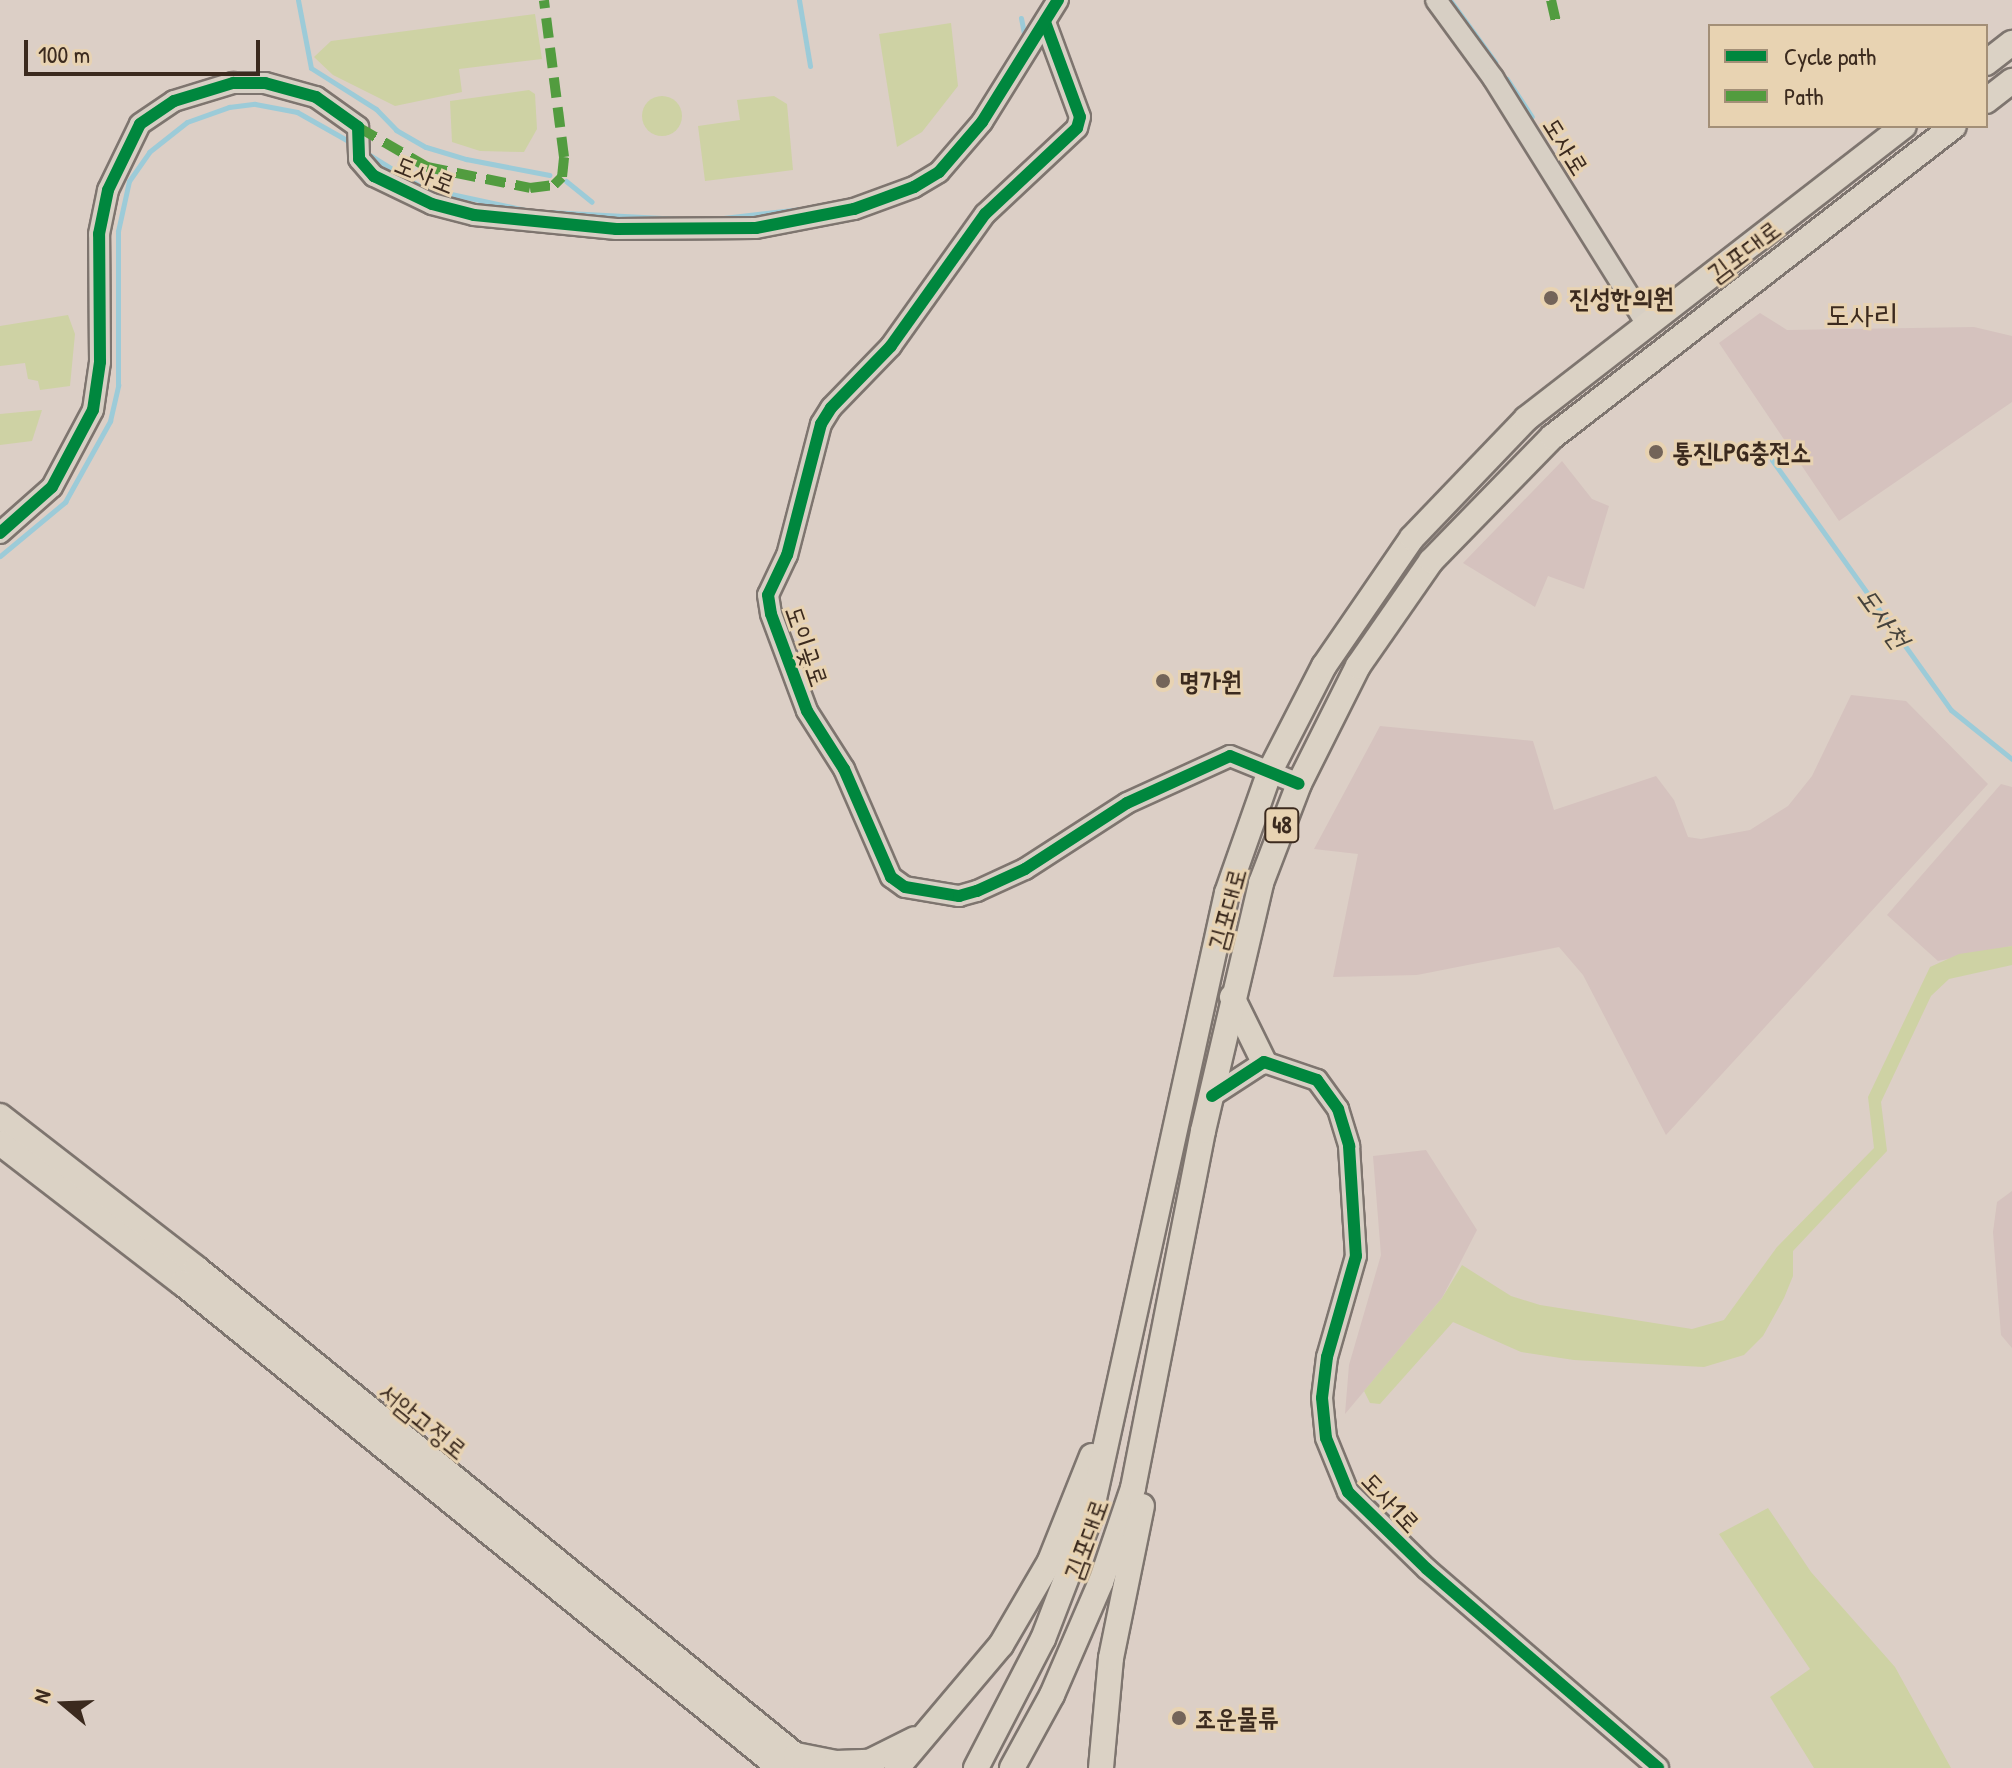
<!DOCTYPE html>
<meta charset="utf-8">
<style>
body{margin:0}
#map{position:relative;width:2012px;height:1768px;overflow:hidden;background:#dccfc6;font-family:"Patrick Hand","Poor Story",sans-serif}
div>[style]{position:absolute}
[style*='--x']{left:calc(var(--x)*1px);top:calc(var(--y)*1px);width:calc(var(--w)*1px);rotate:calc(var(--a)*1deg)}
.built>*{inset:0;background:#d5c2be}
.green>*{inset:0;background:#ced2a4}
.round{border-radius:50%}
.stream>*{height:5px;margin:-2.5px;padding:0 2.5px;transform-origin:2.5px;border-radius:2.5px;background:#9ccbd8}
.roads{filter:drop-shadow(2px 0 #7e756f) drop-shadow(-2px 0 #7e756f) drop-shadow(0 2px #7e756f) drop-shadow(0 -2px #7e756f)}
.minor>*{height:20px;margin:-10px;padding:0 10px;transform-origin:10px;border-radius:10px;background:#d7cfc4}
.major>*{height:24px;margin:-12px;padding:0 12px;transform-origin:12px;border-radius:12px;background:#dbd2c5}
.quiet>*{height:10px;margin-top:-5px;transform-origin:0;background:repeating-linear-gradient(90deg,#529c3f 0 20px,transparent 0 30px)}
.cycleway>*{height:12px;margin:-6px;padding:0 6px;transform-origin:6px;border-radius:6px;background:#00873e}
.dots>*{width:22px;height:22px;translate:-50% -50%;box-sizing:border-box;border:4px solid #e8d3b2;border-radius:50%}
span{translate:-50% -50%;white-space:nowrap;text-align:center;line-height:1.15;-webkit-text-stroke:6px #e8d3b2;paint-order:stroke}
.shield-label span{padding:2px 6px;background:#e8d3b2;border:2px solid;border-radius:6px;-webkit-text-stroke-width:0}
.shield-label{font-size:24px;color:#3b2a1e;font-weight:700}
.street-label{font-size:26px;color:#3b2a1e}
.poi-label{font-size:26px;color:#3b2a1e;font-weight:700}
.left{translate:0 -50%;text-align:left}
.water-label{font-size:28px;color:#45423b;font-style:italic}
.quarter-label{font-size:30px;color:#3b2a1e}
.legend{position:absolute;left:1708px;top:24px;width:280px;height:104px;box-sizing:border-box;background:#e8d3b2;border:2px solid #a38f77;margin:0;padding:10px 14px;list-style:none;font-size:24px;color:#3b2a1e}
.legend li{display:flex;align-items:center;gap:16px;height:40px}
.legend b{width:40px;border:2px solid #a38f77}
.north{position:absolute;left:24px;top:1664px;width:80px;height:80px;-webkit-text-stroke:6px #e8d3b2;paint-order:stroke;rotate:289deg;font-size:22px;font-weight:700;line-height:32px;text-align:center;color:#3b2a1e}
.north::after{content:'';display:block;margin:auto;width:28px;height:36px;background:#3b2a1e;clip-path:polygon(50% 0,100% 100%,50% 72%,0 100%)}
.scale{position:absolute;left:24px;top:40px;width:236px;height:36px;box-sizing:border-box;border:4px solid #3b2a1e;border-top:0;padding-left:10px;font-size:24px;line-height:28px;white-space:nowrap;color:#3b2a1e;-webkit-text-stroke:6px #e8d3b2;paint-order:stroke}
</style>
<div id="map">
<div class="built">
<div style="clip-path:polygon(1760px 313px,1787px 330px,1974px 327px,2012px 336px,2012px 402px,1839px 521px,1719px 343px)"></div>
<div style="clip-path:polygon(1562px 461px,1592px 499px,1609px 506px,1584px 589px,1548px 576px,1535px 607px,1463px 563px)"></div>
<div style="clip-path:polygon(1851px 695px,1906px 701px,1988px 784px,1666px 1135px,1583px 975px,1559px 947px,1417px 975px,1333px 977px,1358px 854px,1314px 849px,1380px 726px,1533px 741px,1554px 810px,1656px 776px,1674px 800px,1688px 837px,1701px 839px,1750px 830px,1788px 806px,1812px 776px)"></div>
<div style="clip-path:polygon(2001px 784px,2012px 787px,2012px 946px,1938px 961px,1887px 915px)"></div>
<div style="clip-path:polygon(1426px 1150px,1477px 1230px,1442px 1298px,1345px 1414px,1349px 1365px,1381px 1255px,1373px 1156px)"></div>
<div style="clip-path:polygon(2012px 1191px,2012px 1348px,2001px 1335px,1993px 1232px,1997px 1202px)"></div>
</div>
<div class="green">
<div style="clip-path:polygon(535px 14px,542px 59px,459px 69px,462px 92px,395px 106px,333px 75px,314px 57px,331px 41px)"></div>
<div style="clip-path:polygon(951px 23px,958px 86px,922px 132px,897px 147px,879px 34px)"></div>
<div style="clip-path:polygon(529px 90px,535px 94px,537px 129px,524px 152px,480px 151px,452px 142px,450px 101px)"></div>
<div class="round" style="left:642px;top:96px;width:40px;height:40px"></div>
<div style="clip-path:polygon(774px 96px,787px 104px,793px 170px,705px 181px,698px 126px,740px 120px,737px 100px)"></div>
<div style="clip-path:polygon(68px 315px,75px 334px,70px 386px,40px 390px,38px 381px,28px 379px,25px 363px,0 366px,0 326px)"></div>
<div style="clip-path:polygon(42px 410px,32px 441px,0 445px,0 414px)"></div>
<div style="clip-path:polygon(2012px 946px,2012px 965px,1949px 979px,1931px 996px,1881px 1102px,1887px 1151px,1793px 1251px,1793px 1276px,1784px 1298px,1763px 1336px,1744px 1355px,1704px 1367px,1574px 1360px,1521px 1352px,1453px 1322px,1380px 1404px,1370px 1403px,1364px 1391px,1442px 1298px,1462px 1265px,1511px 1296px,1540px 1305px,1692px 1329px,1724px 1320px,1777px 1247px,1874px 1148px,1868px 1097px,1930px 967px,1959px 954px)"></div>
<div style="clip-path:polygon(1768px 1508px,1811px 1572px,1895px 1667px,1951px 1768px,1814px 1768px,1770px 1697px,1810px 1669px,1719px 1534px)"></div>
</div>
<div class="stream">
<div style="--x:298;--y:0;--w:69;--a:79.2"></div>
<div style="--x:311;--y:68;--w:77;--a:32.2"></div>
<div style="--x:376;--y:109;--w:29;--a:46"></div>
<div style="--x:396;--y:130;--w:34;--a:30"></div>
<div style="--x:426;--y:147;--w:42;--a:16.7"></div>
<div style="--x:466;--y:159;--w:85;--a:10.9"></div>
<div style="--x:799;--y:0;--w:67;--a:80.5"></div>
<div style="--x:1450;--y:0;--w:77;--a:54"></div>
<div style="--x:1021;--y:18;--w:15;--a:79"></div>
<div style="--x:1009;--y:60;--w:42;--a:-58.6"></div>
<div style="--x:1507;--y:79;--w:45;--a:56.7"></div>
<div style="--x:365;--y:152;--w:68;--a:31.8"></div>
<div style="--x:423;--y:188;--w:109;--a:12.1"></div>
<div style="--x:566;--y:181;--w:33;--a:39"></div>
<div style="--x:548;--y:212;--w:133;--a:3"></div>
<div style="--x:715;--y:219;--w:87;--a:-6.6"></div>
<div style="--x:1772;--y:460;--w:307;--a:54.4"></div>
<div style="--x:1951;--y:710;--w:78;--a:38.8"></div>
<div style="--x:0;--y:556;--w:85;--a:-39.7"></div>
<div style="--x:65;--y:502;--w:93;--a:-60.9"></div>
<div style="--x:110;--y:421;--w:37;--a:-77"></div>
<div style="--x:118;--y:385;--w:154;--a:-90"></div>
<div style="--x:118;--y:231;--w:51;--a:-77.6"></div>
<div style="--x:129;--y:181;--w:35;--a:-55"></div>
<div style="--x:149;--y:152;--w:48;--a:-38.3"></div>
<div style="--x:187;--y:122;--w:45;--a:-19.7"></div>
<div style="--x:229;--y:107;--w:26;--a:-7"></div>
<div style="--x:255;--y:104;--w:43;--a:10.8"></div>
<div style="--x:297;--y:112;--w:61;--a:29.5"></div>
</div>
<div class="roads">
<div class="minor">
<div style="--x:1436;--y:0;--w:97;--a:53.8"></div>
<div style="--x:1493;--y:78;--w:289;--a:58"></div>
<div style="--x:1045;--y:22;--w:101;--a:69.8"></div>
<div style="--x:1080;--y:117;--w:11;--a:105"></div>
<div style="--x:1077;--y:128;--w:126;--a:136.9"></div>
<div style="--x:985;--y:214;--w:162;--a:125.5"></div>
<div style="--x:891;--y:346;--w:86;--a:134.1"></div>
<div style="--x:831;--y:408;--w:19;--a:122"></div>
<div style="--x:821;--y:424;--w:135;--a:104.5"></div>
<div style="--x:787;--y:555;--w:44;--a:115.4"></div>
<div style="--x:768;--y:595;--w:19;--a:81"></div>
<div style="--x:771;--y:614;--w:103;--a:69.6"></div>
<div style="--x:807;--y:711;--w:69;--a:57.5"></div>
<div style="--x:844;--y:769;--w:118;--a:66.5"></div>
<div style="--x:891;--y:877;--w:17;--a:36"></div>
<div style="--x:905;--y:887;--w:55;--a:9.5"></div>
<div style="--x:959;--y:896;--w:19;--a:-16"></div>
<div style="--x:977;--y:891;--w:53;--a:-24.6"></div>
<div style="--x:1025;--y:869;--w:121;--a:-32.9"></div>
<div style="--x:1127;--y:803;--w:113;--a:-24.5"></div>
<div style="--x:1230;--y:756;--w:74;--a:22.1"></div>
<div style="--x:0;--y:533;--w:69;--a:-41.5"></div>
<div style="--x:52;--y:487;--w:87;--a:-62"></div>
<div style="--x:93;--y:410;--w:49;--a:-81.7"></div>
<div style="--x:100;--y:362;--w:128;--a:-90.4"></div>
<div style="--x:99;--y:234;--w:45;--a:-78.4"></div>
<div style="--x:108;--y:190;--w:73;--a:-64.1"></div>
<div style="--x:140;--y:124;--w:41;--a:-34.1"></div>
<div style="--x:174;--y:101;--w:62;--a:-17"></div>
<div style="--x:233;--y:83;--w:32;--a:0"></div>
<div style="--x:265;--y:83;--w:53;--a:15.4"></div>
<div style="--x:316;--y:97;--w:52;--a:35.5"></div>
<div style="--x:358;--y:127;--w:32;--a:88"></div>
<div style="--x:359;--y:159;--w:23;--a:49"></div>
<div style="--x:374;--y:176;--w:64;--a:25.8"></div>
<div style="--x:432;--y:204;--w:43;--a:14.7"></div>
<div style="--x:474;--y:215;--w:143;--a:5.6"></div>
<div style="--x:616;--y:229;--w:140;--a:-0.4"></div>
<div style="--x:756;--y:228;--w:100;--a:-11"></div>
<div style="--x:854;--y:209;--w:64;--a:-20.1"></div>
<div style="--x:914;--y:187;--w:29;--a:-31"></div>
<div style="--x:939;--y:172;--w:66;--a:-49.3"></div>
<div style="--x:982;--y:122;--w:144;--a:-58.1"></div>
<div style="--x:1212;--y:1096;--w:62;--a:-33.2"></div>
<div style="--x:1264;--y:1062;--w:56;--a:18.8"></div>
<div style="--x:1317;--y:1080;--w:36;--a:54"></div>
<div style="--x:1338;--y:1109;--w:39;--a:73"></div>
<div style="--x:1349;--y:1146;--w:110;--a:86.4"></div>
<div style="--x:1356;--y:1256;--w:105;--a:106"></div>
<div style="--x:1327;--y:1357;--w:41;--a:97"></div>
<div style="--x:1322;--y:1398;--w:40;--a:84.3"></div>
<div style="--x:1326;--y:1438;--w:58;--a:67.8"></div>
<div style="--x:1348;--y:1492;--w:110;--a:44.3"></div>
<div style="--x:1427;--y:1569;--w:305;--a:40.7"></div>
</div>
<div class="major">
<div style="--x:1986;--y:63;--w:33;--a:-38"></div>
<div style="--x:1986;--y:101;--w:33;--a:-38"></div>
<div style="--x:1232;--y:997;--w:72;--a:63.8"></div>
<div style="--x:0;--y:1116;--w:248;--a:37.8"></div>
<div style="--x:196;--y:1268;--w:793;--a:39.11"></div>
<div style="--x:0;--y:1143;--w:230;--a:37.6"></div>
<div style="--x:182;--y:1283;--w:770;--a:39.04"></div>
<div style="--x:796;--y:1755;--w:41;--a:11.3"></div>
<div style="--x:836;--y:1763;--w:33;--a:-2"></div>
<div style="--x:869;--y:1762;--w:51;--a:-26.6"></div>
<div style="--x:897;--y:1768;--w:161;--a:-49.8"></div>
<div style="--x:1001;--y:1645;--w:97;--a:-59.7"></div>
<div style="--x:1050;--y:1561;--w:113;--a:-68.2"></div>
<div style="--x:976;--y:1768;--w:145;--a:-62.6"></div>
<div style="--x:1043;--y:1639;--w:131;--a:-68.9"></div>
<div style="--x:1090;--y:1517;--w:639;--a:-77.62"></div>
<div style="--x:1227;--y:893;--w:129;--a:-70.6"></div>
<div style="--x:1270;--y:771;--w:118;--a:-62.8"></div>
<div style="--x:1324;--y:666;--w:155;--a:-55.5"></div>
<div style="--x:1412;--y:538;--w:165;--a:-46.2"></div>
<div style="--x:1526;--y:419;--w:478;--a:-37.8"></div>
<div style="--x:1012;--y:1768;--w:83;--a:-61.3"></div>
<div style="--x:1052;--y:1695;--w:123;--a:-66.6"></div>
<div style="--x:1101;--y:1582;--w:99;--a:-71.2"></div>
<div style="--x:1133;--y:1488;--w:364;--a:-78.9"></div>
<div style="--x:1203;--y:1131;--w:255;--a:-76.8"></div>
<div style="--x:1261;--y:883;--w:106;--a:-69"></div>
<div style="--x:1299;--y:784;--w:132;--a:-63.4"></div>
<div style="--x:1358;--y:666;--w:128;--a:-55.2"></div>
<div style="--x:1431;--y:561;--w:173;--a:-45.7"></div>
<div style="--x:1552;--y:437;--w:508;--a:-37.73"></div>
<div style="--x:1101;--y:1768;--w:110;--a:-84.8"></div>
<div style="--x:1111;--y:1658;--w:155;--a:-78.5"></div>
</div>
</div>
<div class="quiet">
<div style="--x:1551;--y:0;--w:28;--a:77"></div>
<div style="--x:358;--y:127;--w:80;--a:30.1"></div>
<div style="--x:427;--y:167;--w:105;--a:11.5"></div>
<div style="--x:530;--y:188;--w:24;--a:-7"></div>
<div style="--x:554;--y:185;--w:11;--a:-45"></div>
<div style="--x:562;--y:177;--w:20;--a:-84"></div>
<div style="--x:564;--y:157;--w:158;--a:-97.3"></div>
</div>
<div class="cycleway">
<div style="--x:1045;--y:22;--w:101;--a:69.8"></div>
<div style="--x:1080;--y:117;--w:11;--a:105"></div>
<div style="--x:1077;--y:128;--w:126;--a:136.9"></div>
<div style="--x:985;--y:214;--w:162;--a:125.5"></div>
<div style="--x:891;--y:346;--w:86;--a:134.1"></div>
<div style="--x:831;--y:408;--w:19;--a:122"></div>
<div style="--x:821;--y:424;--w:135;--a:104.5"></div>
<div style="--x:787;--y:555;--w:44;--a:115.4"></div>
<div style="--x:768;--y:595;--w:19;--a:81"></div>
<div style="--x:771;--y:614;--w:103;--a:69.6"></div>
<div style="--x:807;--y:711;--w:69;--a:57.5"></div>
<div style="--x:844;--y:769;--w:118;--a:66.5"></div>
<div style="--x:891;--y:877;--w:17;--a:36"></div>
<div style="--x:905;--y:887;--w:55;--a:9.5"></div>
<div style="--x:959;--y:896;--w:19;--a:-16"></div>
<div style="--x:977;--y:891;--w:53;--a:-24.6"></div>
<div style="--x:1025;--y:869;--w:121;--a:-32.9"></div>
<div style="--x:1127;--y:803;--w:113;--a:-24.5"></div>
<div style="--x:1230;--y:756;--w:74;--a:22.1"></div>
<div style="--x:0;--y:533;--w:69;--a:-41.5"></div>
<div style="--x:52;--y:487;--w:87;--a:-62"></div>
<div style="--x:93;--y:410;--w:49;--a:-81.7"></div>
<div style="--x:100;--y:362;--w:128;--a:-90.4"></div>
<div style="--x:99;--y:234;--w:45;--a:-78.4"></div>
<div style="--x:108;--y:190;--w:73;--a:-64.1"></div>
<div style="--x:140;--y:124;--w:41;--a:-34.1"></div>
<div style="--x:174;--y:101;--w:62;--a:-17"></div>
<div style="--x:233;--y:83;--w:32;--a:0"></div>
<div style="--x:265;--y:83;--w:53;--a:15.4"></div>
<div style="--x:316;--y:97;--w:52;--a:35.5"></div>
<div style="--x:358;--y:127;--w:32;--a:88"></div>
<div style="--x:359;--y:159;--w:23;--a:49"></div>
<div style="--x:374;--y:176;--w:64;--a:25.8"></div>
<div style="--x:432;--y:204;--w:43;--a:14.7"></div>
<div style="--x:474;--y:215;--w:143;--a:5.6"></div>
<div style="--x:616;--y:229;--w:140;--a:-0.4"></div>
<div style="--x:756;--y:228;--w:100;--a:-11"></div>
<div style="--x:854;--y:209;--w:64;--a:-20.1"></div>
<div style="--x:914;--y:187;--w:29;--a:-31"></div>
<div style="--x:939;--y:172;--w:66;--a:-49.3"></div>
<div style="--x:982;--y:122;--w:144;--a:-58.1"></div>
<div style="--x:1212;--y:1096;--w:62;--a:-33.2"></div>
<div style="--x:1264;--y:1062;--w:56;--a:18.8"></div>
<div style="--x:1317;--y:1080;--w:36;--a:54"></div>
<div style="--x:1338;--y:1109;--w:39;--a:73"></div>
<div style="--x:1349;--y:1146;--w:110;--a:86.4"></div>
<div style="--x:1356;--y:1256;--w:105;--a:106"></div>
<div style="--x:1327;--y:1357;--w:41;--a:97"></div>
<div style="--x:1322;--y:1398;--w:40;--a:84.3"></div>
<div style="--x:1326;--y:1438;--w:58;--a:67.8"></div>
<div style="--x:1348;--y:1492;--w:110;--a:44.3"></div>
<div style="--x:1427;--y:1569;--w:305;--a:40.7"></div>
</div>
<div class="dots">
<div style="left:1551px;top:298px;background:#736459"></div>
<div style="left:1656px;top:452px;background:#736459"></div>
<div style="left:1163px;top:681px;background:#736459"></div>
<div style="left:1179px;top:1718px;background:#736459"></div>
</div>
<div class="shield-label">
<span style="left:1282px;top:825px">48</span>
</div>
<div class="street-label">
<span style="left:1566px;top:146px;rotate:58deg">도사로</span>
<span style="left:425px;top:174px;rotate:22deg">도사로</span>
<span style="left:1744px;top:251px;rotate:-37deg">김포대로</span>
<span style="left:807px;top:646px;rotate:71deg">도이곶로</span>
<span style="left:1227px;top:909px;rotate:-75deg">김포대로</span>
<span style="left:423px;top:1421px;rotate:39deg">서암고정로</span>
<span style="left:1391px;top:1502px;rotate:47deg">도사1로</span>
<span style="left:1086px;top:1539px;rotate:-70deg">김포대로</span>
</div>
<div class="poi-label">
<span class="left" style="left:1569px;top:298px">진성한의원</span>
<span class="left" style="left:1672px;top:452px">통진LPG충전소</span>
<span class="left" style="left:1179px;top:681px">명가원</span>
<span class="left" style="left:1195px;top:1718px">조운물류</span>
</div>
<div class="water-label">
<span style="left:1884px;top:617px;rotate:54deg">도사천</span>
</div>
<div class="quarter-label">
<span style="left:1862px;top:314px">도사리</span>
</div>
<ul class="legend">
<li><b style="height:10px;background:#00873e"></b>Cycle path</li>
<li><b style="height:10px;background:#529c3f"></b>Path</li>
</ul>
<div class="north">N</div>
<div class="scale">100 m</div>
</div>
